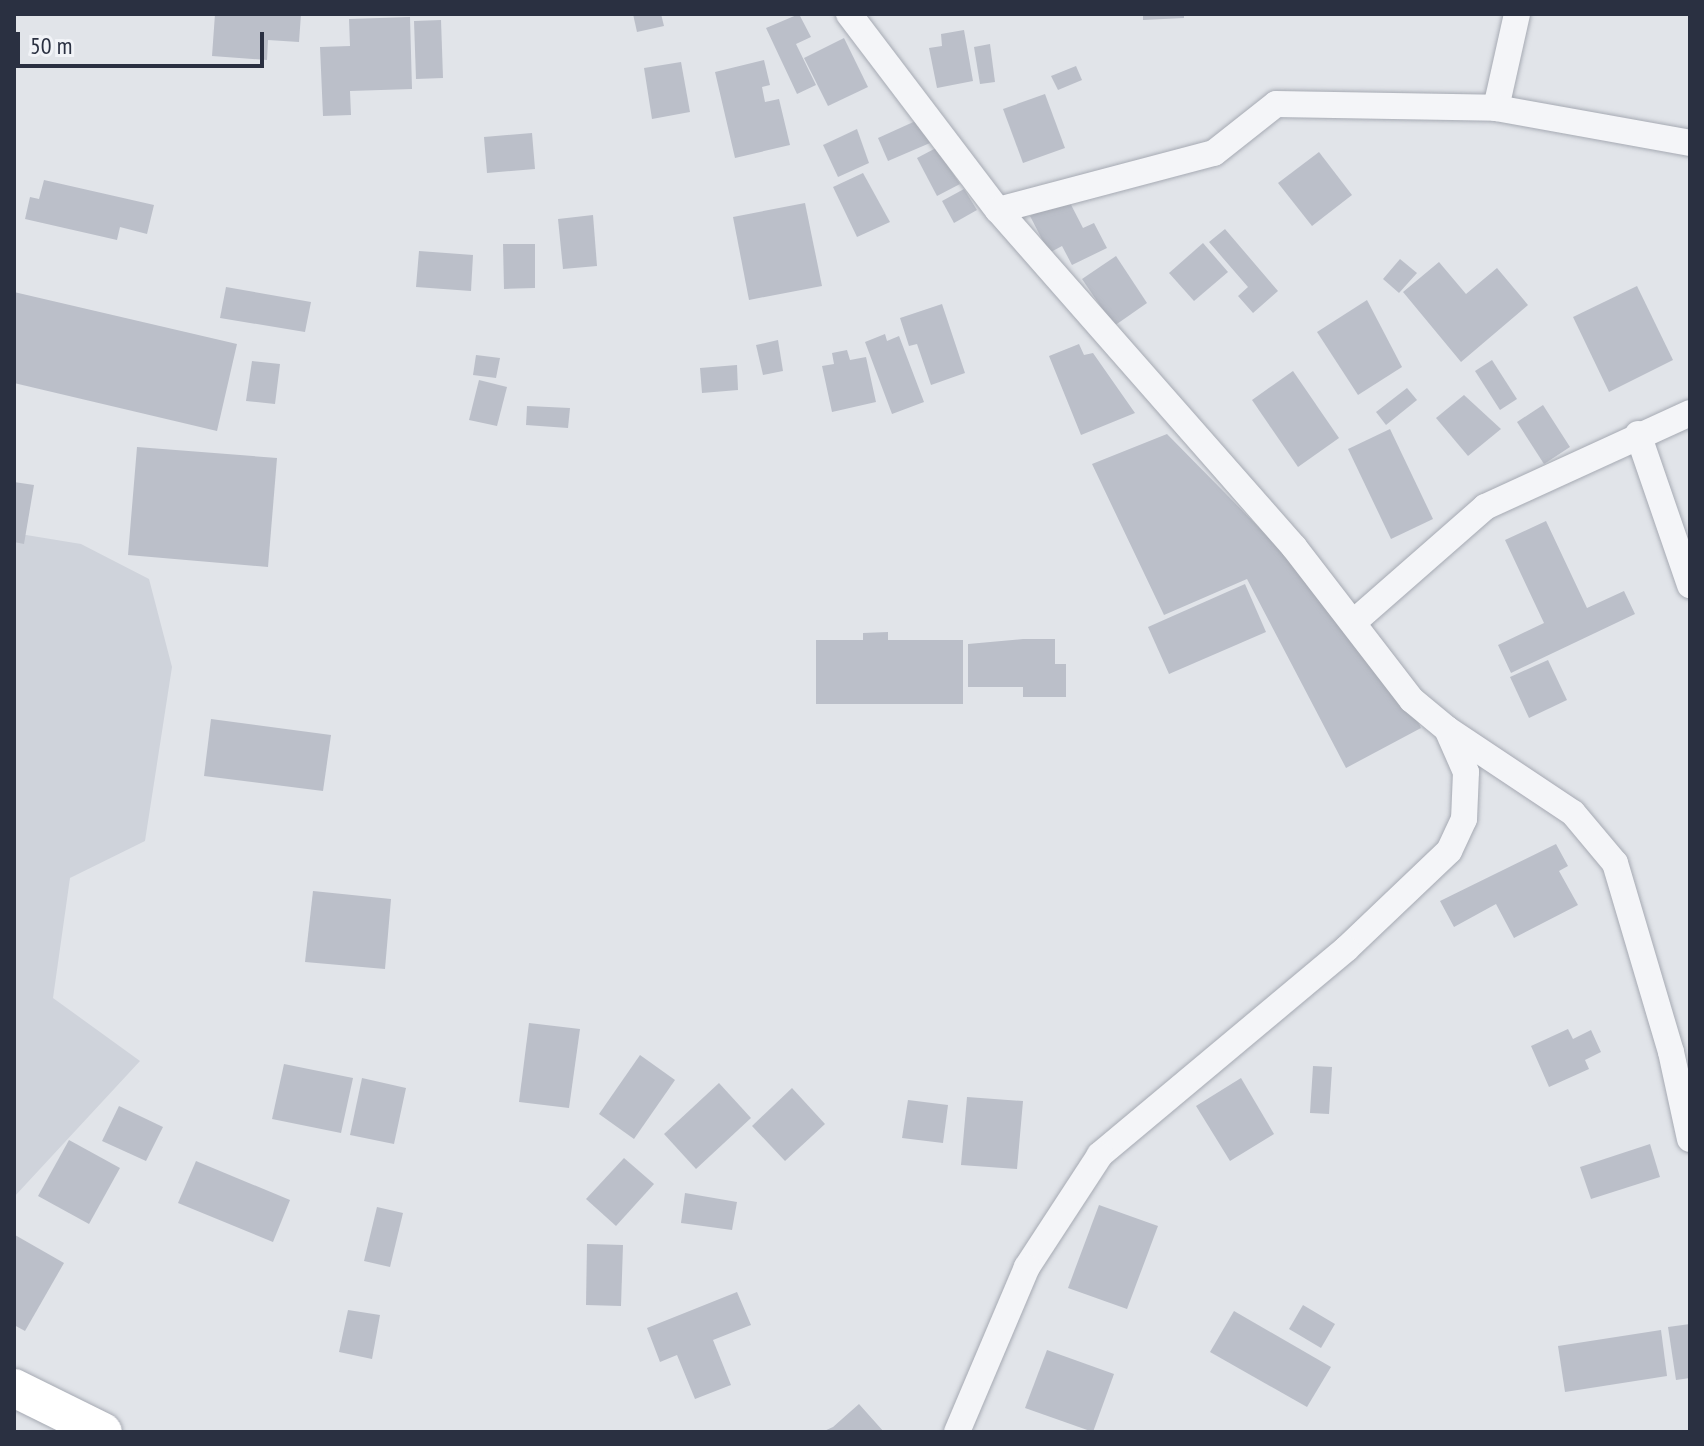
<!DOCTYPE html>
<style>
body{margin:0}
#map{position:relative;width:1704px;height:1446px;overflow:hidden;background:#e1e4e9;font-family:"PT Sans Narrow",sans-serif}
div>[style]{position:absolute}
.built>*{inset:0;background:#cfd3db}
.building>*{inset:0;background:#bbbfc9}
.roads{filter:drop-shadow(0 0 2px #a6aab3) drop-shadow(0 0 2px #a6aab3)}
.street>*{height:26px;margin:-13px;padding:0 13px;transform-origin:13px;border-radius:13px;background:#f4f5f8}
.secondary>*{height:38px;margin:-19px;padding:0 19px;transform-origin:19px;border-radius:19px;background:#fff}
span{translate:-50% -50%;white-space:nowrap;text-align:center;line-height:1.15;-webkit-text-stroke:7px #f1f3f7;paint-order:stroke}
.frame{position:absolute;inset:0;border:16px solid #2a3041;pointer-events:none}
.scale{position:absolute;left:16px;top:32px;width:248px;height:36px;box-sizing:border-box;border:4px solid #2a3041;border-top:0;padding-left:10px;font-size:24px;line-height:28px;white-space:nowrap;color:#2a3041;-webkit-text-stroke:6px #f1f3f7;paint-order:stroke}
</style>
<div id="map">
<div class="built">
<div style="clip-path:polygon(14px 533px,81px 544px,149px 579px,172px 667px,145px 841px,70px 878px,53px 998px,140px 1061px,14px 1197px)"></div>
</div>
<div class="building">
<div style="clip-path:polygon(215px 14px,301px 14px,299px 42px,268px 40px,267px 60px,212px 56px)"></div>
<div style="clip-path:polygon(633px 14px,661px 14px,664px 26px,637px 32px)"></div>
<div style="clip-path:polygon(799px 14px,811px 37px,796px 44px,816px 85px,797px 94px,766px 28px)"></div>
<div style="clip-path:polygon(1143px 14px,1184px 14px,1184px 18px,1143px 20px)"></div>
<div style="clip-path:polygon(410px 17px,412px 89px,350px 91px,351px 115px,323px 116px,320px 47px,350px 46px,349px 19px)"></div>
<div style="clip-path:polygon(441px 20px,443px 78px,416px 79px,414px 21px)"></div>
<div style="clip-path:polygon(964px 30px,973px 81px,937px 88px,929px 48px,942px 46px,941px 34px)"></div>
<div style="clip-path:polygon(844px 38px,868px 87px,828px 106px,804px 58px)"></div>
<div style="clip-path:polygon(990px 44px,995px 82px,980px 84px,974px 47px)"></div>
<div style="clip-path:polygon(764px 60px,770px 85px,762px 87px,765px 102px,779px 99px,790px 145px,735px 158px,715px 72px)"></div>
<div style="clip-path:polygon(681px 62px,690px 112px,652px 119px,644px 68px)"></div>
<div style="clip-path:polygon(1076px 66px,1082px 80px,1058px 90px,1051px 76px)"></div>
<div style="clip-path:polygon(1045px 94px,1065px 148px,1023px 163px,1003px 109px)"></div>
<div style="clip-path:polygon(920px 119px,930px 143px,888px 161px,878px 138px)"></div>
<div style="clip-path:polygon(857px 129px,869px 163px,838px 177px,823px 145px)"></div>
<div style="clip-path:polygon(532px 133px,535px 169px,487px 173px,484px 137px)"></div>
<div style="clip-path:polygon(936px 148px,960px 184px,937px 196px,917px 158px)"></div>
<div style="clip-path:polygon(1319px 152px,1352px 195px,1312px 226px,1278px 183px)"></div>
<div style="clip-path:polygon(863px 173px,890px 222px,857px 237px,833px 187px)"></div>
<div style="clip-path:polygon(44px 180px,154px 205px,147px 234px,120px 227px,117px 240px,25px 219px,30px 197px,39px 199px)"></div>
<div style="clip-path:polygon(964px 189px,977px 210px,954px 223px,942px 201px)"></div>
<div style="clip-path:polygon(1067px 197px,1083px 228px,1094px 223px,1107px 248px,1072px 265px,1062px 246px,1049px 253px,1030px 216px)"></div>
<div style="clip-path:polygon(805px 203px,822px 286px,749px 300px,733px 217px)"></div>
<div style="clip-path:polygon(593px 215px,597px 266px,563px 269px,558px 219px)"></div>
<div style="clip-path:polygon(1225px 229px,1278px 291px,1253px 313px,1238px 296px,1248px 287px,1209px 242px)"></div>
<div style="clip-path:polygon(1203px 243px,1228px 272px,1194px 301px,1169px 273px)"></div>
<div style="clip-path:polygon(503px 244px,535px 244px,535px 288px,504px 289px)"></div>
<div style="clip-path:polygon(419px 251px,473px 255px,471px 291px,416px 287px)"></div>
<div style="clip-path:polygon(1116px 256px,1147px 303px,1114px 326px,1082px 279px)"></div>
<div style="clip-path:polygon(1400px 259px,1417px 273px,1399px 293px,1383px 279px)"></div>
<div style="clip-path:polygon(1439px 262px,1466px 294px,1497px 268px,1528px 305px,1461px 362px,1403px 292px)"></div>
<div style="clip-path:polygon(1637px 286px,1673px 360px,1609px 392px,1573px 317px)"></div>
<div style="clip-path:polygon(226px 287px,311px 302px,305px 332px,220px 318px)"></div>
<div style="clip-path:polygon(14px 292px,237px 344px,217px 431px,14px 383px)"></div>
<div style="clip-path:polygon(1367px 300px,1402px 367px,1358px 395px,1317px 332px)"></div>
<div style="clip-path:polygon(942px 304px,965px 373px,931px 385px,917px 344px,909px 346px,900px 318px)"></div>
<div style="clip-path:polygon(885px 334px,887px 341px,899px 336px,924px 402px,892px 414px,865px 342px)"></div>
<div style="clip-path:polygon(778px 340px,783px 371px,763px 375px,756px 345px)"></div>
<div style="clip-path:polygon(1079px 344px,1084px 355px,1093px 353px,1135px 413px,1081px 435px,1049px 356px)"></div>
<div style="clip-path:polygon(847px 350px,850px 360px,866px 357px,876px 402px,832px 412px,822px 366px,834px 364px,832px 353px)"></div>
<div style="clip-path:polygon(476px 355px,500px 358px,496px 378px,473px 375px)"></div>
<div style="clip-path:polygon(1492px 360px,1517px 399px,1500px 410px,1475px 371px)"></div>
<div style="clip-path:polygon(252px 361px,280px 364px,275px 404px,246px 401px)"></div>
<div style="clip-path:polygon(737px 365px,738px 390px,702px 393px,700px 368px)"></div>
<div style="clip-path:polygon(1293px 371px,1339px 438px,1298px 467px,1252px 400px)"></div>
<div style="clip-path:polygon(479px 380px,507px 387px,497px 426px,469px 420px)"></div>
<div style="clip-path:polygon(1407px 388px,1417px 400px,1386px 425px,1376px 412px)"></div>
<div style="clip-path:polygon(1464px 395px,1501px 429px,1468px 456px,1436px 418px)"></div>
<div style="clip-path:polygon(1543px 405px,1570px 447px,1544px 464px,1517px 422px)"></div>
<div style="clip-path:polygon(527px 406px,570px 408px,568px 428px,526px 425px)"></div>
<div style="clip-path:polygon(1390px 429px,1433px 519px,1391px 539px,1348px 449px)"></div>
<div style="clip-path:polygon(1167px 434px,1287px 556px,1409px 703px,1421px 728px,1346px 768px,1247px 579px,1164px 615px,1092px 464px)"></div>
<div style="clip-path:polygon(137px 447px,277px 458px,268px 567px,128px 555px)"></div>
<div style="clip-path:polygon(14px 482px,34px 485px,24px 544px,14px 542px)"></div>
<div style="clip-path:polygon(1546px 521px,1587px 608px,1624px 591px,1635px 614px,1511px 673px,1498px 645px,1544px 623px,1505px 540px)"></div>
<div style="clip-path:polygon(1245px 584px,1266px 632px,1169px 674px,1148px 627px)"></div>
<div style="clip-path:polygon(888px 632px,888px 640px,963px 640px,963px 704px,816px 704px,816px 640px,863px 640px,863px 633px)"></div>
<div style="clip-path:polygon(1023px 639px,1055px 639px,1055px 664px,1066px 664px,1066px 697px,1023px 697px,1023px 687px,968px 687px,968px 644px)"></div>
<div style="clip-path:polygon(1548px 660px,1567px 700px,1529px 718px,1510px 677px)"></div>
<div style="clip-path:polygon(211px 719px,331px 735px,323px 791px,204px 776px)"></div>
<div style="clip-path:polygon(1556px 844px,1568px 866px,1559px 871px,1578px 905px,1514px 938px,1496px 904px,1454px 927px,1440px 901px)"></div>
<div style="clip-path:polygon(313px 891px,391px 899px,385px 969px,305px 962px)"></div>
<div style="clip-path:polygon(529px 1023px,580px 1029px,569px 1108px,519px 1102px)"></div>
<div style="clip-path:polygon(1568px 1029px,1573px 1039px,1591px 1030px,1601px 1052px,1585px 1060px,1589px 1069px,1549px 1087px,1531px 1046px)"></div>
<div style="clip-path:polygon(640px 1055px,675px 1080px,634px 1139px,599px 1114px)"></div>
<div style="clip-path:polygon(284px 1064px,353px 1078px,341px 1133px,272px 1119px)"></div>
<div style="clip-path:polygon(1313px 1066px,1332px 1067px,1329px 1114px,1310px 1113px)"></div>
<div style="clip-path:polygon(362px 1078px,406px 1088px,394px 1144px,350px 1135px)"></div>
<div style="clip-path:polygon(1241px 1078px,1274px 1134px,1230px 1161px,1196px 1106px)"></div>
<div style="clip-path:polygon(719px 1083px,751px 1118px,696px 1169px,664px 1134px)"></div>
<div style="clip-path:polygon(792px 1088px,825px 1124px,785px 1161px,752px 1126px)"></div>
<div style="clip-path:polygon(967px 1097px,1023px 1101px,1017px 1169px,961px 1165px)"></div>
<div style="clip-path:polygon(908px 1100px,948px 1105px,943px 1143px,902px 1138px)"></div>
<div style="clip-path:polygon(119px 1106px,163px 1127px,146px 1161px,102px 1141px)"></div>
<div style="clip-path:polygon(69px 1140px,120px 1168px,89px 1224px,38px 1196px)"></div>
<div style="clip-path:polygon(1650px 1144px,1660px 1177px,1591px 1199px,1580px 1167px)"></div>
<div style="clip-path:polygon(624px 1158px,654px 1184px,616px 1226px,586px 1199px)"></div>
<div style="clip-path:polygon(196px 1161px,290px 1200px,273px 1242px,178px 1203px)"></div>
<div style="clip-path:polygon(685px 1193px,737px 1202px,732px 1230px,681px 1223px)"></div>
<div style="clip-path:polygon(1099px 1205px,1158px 1226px,1127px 1309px,1068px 1288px)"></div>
<div style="clip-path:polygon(377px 1207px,403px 1213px,390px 1267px,364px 1261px)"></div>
<div style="clip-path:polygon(15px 1235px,64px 1263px,25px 1331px,14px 1325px)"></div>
<div style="clip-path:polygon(587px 1244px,623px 1245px,621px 1306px,586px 1305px)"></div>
<div style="clip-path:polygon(737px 1292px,751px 1325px,713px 1340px,731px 1385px,695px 1399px,677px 1355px,660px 1362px,647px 1328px)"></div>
<div style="clip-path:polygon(1303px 1305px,1335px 1324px,1321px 1348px,1289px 1329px)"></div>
<div style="clip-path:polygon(348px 1310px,380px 1315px,372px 1359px,339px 1352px)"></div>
<div style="clip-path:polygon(1234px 1311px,1331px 1367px,1307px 1407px,1210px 1352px)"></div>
<div style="clip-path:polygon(1690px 1324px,1690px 1378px,1676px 1380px,1668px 1327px)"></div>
<div style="clip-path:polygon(1661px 1330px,1667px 1376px,1565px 1392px,1558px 1346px)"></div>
<div style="clip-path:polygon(1047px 1350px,1114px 1374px,1093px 1432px,1025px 1408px)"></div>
<div style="clip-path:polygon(859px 1404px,884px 1432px,822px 1432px,833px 1427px)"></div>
</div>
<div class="roads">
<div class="street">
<div style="left:849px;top:14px;width:246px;rotate:52.8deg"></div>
<div style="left:998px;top:210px;width:449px;rotate:48.7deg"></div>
<div style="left:1294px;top:547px;width:193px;rotate:52.4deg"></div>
<div style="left:1412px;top:700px;width:45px;rotate:39.6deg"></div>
<div style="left:1447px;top:729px;width:47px;rotate:66.2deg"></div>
<div style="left:1466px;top:772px;width:47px;rotate:92.4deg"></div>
<div style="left:1464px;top:819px;width:35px;rotate:115deg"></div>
<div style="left:1449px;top:851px;width:142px;rotate:136.4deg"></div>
<div style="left:1346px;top:949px;width:321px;rotate:140.1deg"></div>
<div style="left:1100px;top:1155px;width:134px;rotate:123.1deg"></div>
<div style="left:1027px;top:1267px;width:179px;rotate:113deg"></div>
<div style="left:1496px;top:108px;width:96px;rotate:-77.4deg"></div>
<div style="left:998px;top:210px;width:223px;rotate:-14.8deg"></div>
<div style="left:1214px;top:153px;width:79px;rotate:-38.3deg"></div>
<div style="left:1276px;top:104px;width:220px;rotate:1deg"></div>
<div style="left:1496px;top:108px;width:197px;rotate:10.2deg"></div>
<div style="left:1638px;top:434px;width:160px;rotate:71deg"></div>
<div style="left:1355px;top:621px;width:173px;rotate:-41.2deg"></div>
<div style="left:1485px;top:507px;width:226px;rotate:-24.6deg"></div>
<div style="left:1447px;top:729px;width:151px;rotate:33.7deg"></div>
<div style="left:1573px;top:813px;width:65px;rotate:50deg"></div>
<div style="left:1615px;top:863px;width:197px;rotate:73.5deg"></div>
<div style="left:1671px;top:1052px;width:89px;rotate:77.7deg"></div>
</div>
<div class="secondary">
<div style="left:14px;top:1388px;width:99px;rotate:26.3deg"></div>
</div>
</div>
<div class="frame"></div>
<div class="scale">50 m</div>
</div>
